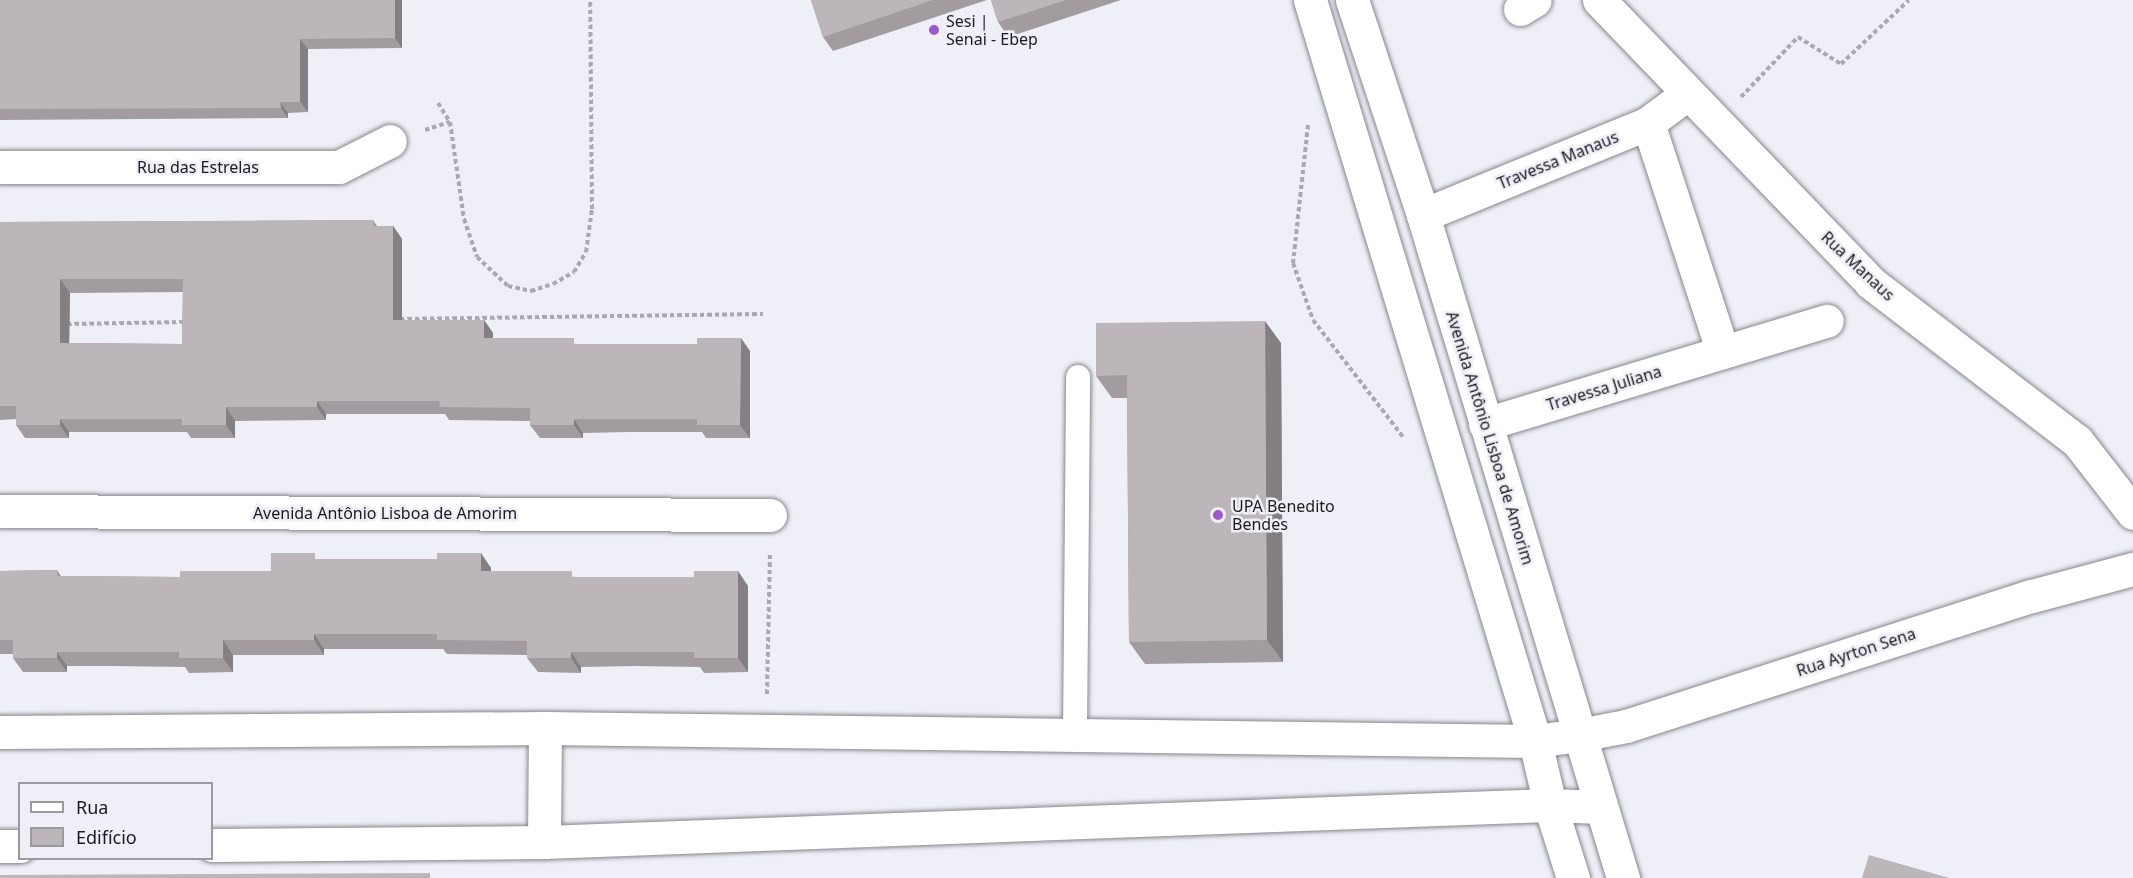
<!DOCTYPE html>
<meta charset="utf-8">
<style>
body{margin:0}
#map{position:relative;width:2133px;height:878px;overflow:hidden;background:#eeeff7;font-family:"Noto Sans",sans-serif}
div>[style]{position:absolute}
.path>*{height:4px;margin-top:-2px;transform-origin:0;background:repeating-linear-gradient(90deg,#a9a9b0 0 4.5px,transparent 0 7.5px)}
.roads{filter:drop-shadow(0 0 2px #86878e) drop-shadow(0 0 2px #86878e)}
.service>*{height:24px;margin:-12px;padding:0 12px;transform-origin:12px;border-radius:12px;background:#fff}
.minor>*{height:33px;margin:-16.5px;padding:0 16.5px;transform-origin:16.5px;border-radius:16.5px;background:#fff}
.tertiary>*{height:33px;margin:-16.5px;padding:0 16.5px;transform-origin:16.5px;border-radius:16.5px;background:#fff}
.primary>*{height:33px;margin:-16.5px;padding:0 16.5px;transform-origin:16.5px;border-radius:16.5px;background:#fff}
.wall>*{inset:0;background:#a29ca0}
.shaded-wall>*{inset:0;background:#847f82}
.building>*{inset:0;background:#bcb5ba}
.dots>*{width:16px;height:16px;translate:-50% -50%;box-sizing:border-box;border:3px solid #eeeff7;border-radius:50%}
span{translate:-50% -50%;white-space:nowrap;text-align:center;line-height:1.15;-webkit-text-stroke:5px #eeeff7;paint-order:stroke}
.poi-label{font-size:16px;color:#1b1b1e}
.left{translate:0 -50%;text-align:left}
.street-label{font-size:16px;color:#1b1b1e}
.legend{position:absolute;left:18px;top:782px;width:195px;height:78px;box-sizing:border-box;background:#eeeff7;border:2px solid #9a9aa0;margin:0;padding:8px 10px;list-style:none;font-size:18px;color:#1b1b1e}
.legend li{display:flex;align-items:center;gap:12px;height:30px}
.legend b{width:30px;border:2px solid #9a9aa0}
</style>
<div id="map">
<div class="path">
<div style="left:1741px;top:97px;width:83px;rotate:-46.5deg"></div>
<div style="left:1798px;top:37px;width:51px;rotate:32.1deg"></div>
<div style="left:1841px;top:64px;width:93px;rotate:-43.3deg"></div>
<div style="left:438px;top:103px;width:22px;rotate:58deg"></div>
<div style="left:450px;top:122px;width:98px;rotate:81.8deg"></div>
<div style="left:464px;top:219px;width:40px;rotate:71.1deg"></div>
<div style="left:477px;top:257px;width:42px;rotate:43.1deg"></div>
<div style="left:508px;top:286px;width:24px;rotate:12deg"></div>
<div style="left:531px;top:291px;width:23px;rotate:-18deg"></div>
<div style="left:553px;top:284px;width:24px;rotate:-30deg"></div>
<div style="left:574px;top:272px;width:23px;rotate:-59deg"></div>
<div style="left:586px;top:252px;width:43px;rotate:-82.1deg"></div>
<div style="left:592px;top:209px;width:209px;rotate:-90.5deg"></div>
<div style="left:1308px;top:125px;width:139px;rotate:96.2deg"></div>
<div style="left:1293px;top:263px;width:60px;rotate:70.7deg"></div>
<div style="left:1313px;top:320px;width:148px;rotate:52.4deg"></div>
<div style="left:425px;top:130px;width:26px;rotate:-18deg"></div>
<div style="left:400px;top:319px;width:363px;rotate:-0.8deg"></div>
<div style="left:67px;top:324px;width:118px;rotate:-1deg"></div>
<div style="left:767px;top:694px;width:142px;rotate:-88.8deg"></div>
</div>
<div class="roads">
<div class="service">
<div style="left:1075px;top:735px;width:358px;rotate:-89.5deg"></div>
</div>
<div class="minor">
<div style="left:1599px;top:0;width:393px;rotate:46.1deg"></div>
<div style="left:1871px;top:283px;width:260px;rotate:37.5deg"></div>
<div style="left:2077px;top:441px;width:91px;rotate:52.1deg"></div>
<div style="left:1520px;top:9px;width:17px;rotate:-31deg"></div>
<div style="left:1648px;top:123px;width:241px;rotate:71.9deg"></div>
<div style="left:0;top:167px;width:339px"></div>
<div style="left:339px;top:167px;width:57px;rotate:-27deg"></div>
<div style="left:1423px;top:215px;width:243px;rotate:-22.2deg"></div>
<div style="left:1648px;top:123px;width:49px;rotate:-36.6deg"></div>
<div style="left:1485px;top:424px;width:357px;rotate:-16.8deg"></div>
<div style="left:0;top:511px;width:770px;rotate:0.3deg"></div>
<div style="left:1579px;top:735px;width:48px;rotate:-10.8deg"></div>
<div style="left:1626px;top:726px;width:426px;rotate:-17.8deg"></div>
<div style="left:2032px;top:596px;width:105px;rotate:-15deg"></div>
<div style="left:544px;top:842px;width:114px;rotate:-89.5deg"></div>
</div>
<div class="tertiary">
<div style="left:0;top:732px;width:545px;rotate:-0.42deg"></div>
<div style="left:545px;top:728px;width:990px;rotate:0.75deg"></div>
<div style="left:1535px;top:741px;width:44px;rotate:-7.8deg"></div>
<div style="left:212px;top:845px;width:332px;rotate:-0.5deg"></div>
<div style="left:544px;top:842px;width:1007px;rotate:-2.11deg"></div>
<div style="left:1550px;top:805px;width:50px;rotate:2.3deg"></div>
<div style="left:0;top:846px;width:20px"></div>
</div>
<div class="primary">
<div style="left:1310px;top:0;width:774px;rotate:73.11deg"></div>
<div style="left:1535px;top:741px;width:66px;rotate:76.8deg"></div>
<div style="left:1550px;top:805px;width:77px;rotate:72.5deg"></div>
<div style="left:1352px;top:0;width:226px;rotate:71.7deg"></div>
<div style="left:1423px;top:215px;width:693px;rotate:73.21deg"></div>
</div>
</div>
<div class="wall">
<div style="clip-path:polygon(0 0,402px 0,402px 48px,308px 49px,308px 112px,288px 113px,288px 118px,0 120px)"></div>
<div style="clip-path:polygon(811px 0,987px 0,833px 51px,823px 37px)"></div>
<div style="clip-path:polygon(991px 0,1121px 0,1008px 37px,998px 22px)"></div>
<div style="clip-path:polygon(evenodd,373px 220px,377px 226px,393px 226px,402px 239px,402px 320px,484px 320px,493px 333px,493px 338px,578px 344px,750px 351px,750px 438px,706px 438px,702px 432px,629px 432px,583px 433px,583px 438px,540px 438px,530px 425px,530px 421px,449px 420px,445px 414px,326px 414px,326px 420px,235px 421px,235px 438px,191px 438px,187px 432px,69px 432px,69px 438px,25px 438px,16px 425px,16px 419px,0 420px,0 222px,373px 220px,183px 292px,182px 344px,69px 343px,70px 293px,183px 292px)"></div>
<div style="clip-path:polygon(1281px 343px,1283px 662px,1145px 664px,1129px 642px,1127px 398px,1112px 398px,1096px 376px)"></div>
<div style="clip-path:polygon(319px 559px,491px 568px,491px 571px,576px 577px,748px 586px,748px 672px,704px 673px,700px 667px,636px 666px,581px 667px,581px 673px,538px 672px,527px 658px,527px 655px,447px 654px,443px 649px,324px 649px,324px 655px,233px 655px,233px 672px,189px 673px,185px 667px,113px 666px,67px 666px,67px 672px,23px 672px,13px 658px,13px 654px,0 654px,0 571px,57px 570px,61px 576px,180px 577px,271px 571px)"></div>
</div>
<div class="shaded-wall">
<div style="clip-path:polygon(395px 0,402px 0,402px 48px,395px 38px)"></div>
<div style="clip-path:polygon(300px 39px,308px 49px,308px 112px,300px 102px)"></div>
<div style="clip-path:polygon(280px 102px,288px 113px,288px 118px,281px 108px)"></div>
<div style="clip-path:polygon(393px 226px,402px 239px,402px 334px,393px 320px)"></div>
<div style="clip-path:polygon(60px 279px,70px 293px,69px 356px,60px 343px)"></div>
<div style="clip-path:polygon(484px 320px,493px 333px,493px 351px,484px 338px)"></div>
<div style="clip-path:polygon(1265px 321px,1281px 343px,1283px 662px,1267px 640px)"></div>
<div style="clip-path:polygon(741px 338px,750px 351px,750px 438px,740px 425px)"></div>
<div style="clip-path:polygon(317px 401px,326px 414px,326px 420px,317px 407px)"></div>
<div style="clip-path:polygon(226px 407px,235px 421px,235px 438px,226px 425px)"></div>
<div style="clip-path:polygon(60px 419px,69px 432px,69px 438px,60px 425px)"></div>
<div style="clip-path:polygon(574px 419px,583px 433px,583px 438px,574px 425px)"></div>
<div style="clip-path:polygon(481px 553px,491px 568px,491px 585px,481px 571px)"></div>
<div style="clip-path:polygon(738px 571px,748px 586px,748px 672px,738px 658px)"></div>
<div style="clip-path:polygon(314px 634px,324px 649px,324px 655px,314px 640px)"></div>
<div style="clip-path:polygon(223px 640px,233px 655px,233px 672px,223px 658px)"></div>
<div style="clip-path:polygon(57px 652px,67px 666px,67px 672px,57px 658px)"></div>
<div style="clip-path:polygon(571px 652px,581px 667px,581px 673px,571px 658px)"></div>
</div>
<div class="building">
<div style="clip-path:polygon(0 0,395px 0,395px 38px,300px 39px,300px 102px,280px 102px,281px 108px,0 109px)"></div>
<div style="clip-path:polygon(811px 0,933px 0,823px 37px)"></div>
<div style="clip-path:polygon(991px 0,1066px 0,998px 22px)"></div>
<div style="clip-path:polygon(evenodd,373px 220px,373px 226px,393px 226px,393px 320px,484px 320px,484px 338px,574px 338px,574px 344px,697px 344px,697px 338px,741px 338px,740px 425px,697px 425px,697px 419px,574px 419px,574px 425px,530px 425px,530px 408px,439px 407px,440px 401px,317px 401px,317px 407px,226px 407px,226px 425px,182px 425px,182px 419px,60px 419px,60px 425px,16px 425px,16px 406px,0 406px,0 222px,373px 220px,60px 279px,183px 279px,182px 344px,60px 343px,60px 279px)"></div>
<div style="clip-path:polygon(1265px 321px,1267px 640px,1129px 642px,1127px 375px,1096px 376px,1096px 323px)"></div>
<div style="clip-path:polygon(271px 553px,315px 553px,315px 559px,437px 559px,437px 553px,481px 553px,481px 571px,572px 571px,572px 577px,694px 577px,694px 571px,738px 571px,738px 658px,694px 658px,694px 652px,571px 652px,571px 658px,527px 658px,527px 641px,437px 640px,437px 634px,314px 634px,314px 640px,223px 640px,223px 658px,179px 658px,179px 652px,57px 652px,57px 658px,13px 658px,13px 640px,0 640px,0 571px,57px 570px,57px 576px,180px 577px,180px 571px,271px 571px)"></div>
<div style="clip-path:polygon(1869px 855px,1949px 878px,1862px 878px)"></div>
<div style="clip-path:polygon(430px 873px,430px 878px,0 878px,0 875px)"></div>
</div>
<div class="dots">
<div style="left:934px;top:30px;background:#9e58cc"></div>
<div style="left:1218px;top:515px;background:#9e58cc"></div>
</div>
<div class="poi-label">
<span class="left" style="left:946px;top:30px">Sesi |<br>Senai - Ebep</span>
<span class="left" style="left:1232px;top:515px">UPA Benedito<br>Bendes</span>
</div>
<div class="street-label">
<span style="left:1558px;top:160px;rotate:-22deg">Travessa Manaus</span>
<span style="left:198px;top:167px">Rua das Estrelas</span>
<span style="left:1858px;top:266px;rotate:43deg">Rua Manaus</span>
<span style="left:1604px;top:388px;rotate:-17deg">Travessa Juliana</span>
<span style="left:1490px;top:438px;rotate:73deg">Avenida Antônio Lisboa de Amorim</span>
<span style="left:385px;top:513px">Avenida Antônio Lisboa de Amorim</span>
<span style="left:1856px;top:652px;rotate:-18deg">Rua Ayrton Sena</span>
</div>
<ul class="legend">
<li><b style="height:8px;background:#fff"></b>Rua</li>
<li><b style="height:16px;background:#bcb5ba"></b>Edifício</li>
</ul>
</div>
